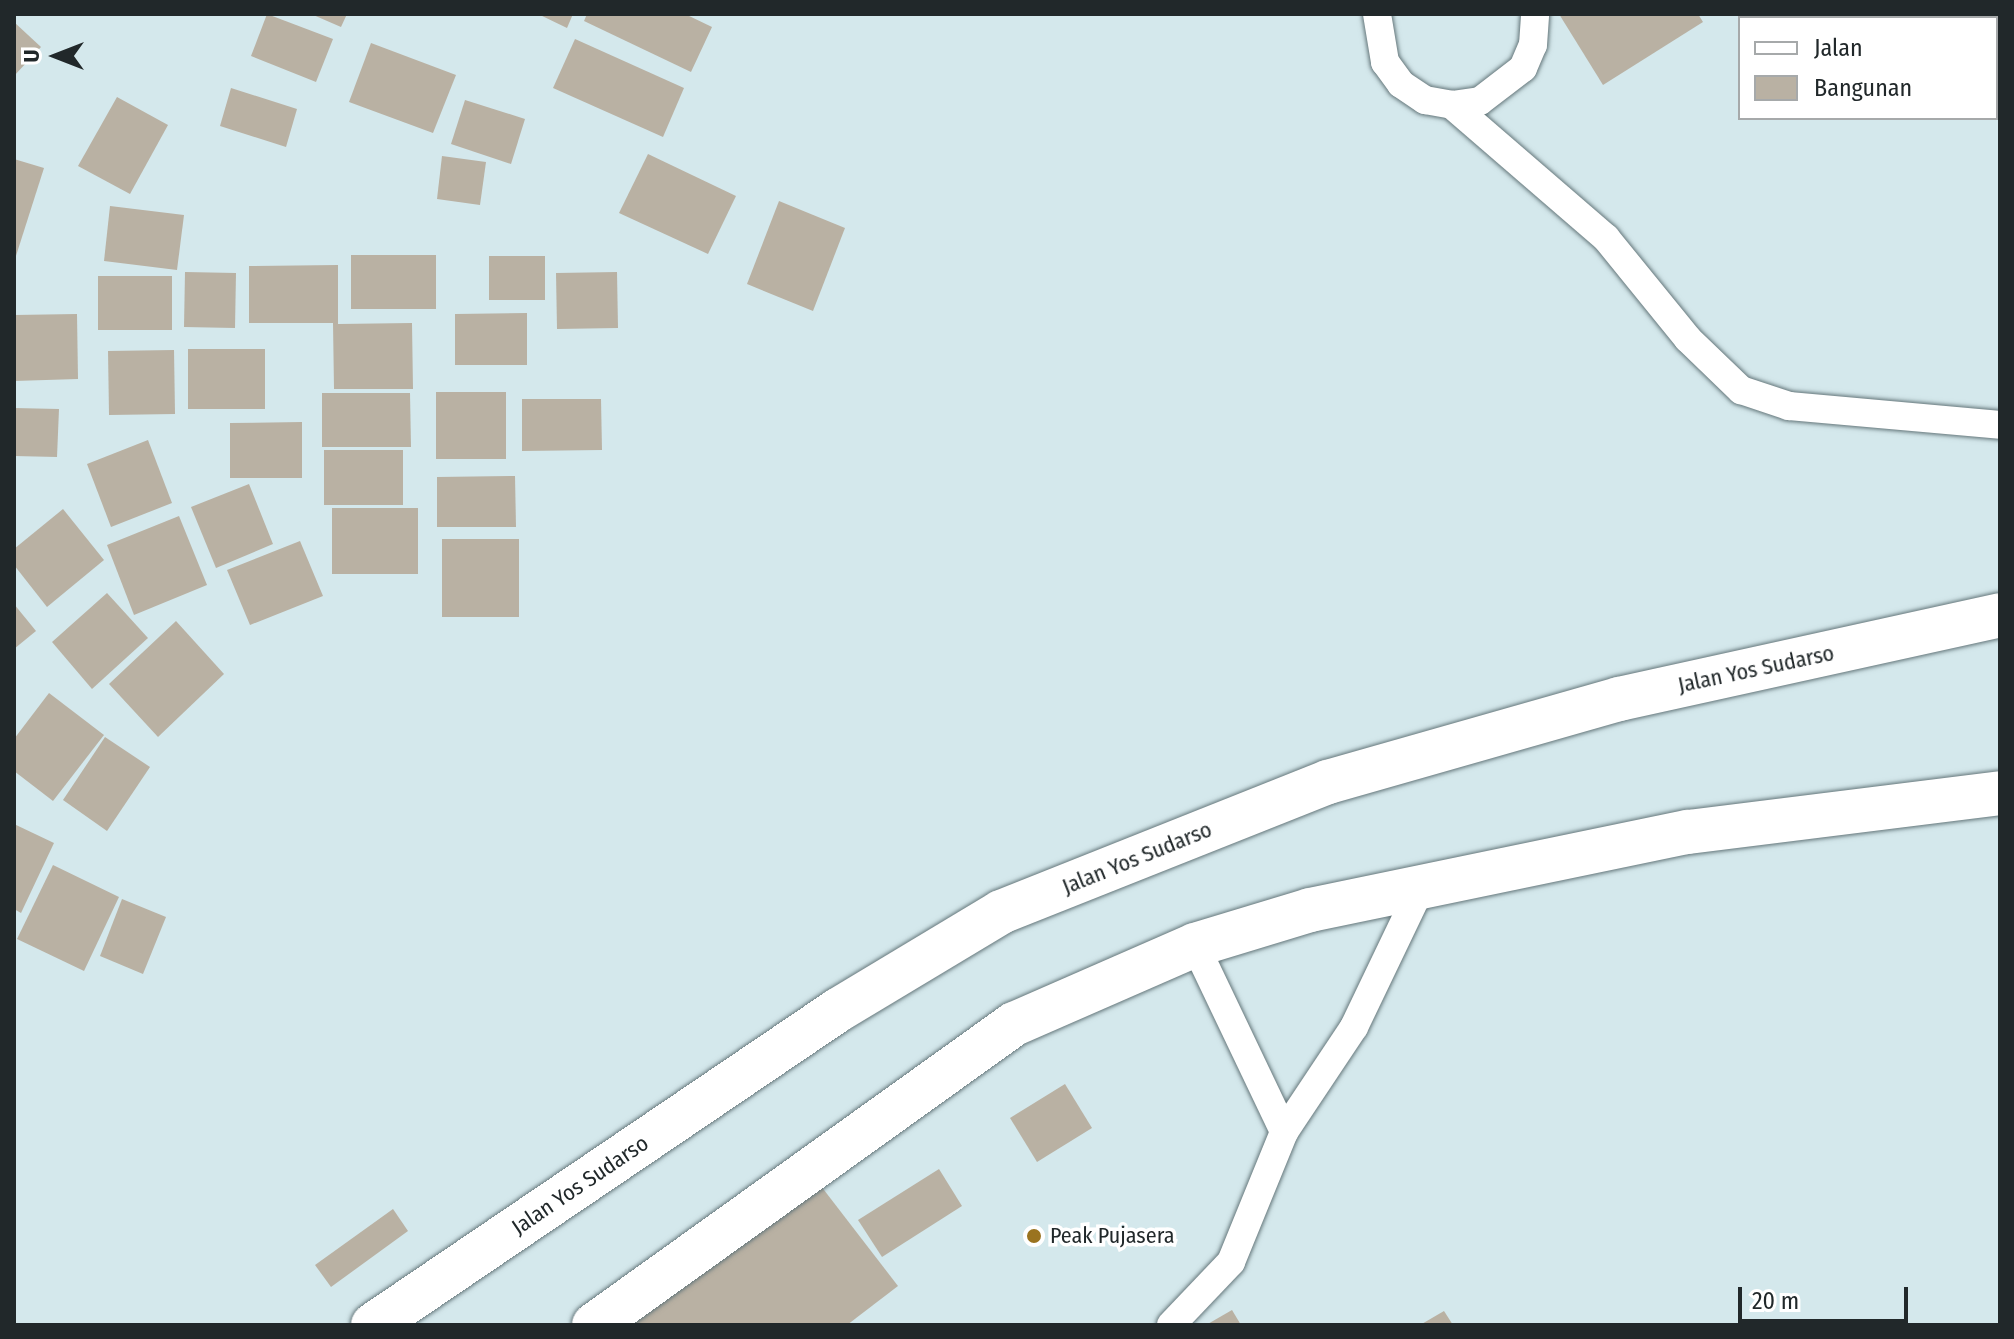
<!DOCTYPE html>
<style>
body{margin:0}
#map{position:relative;width:2014px;height:1339px;overflow:hidden;background:#d4e8ec;font-family:"Fira Sans Condensed",sans-serif}
div>[style]{position:absolute}
.building>*{inset:0;background:#b9b1a3}
.roads{filter:drop-shadow(0 0 2px #65777b) drop-shadow(0 0 2px #65777b)}
.service>*{height:28px;margin:-14px;padding:0 14px;transform-origin:14px;border-radius:14px;background:#fff}
.primary>*{height:44px;margin:-22px;padding:0 22px;transform-origin:22px;border-radius:22px;background:#fff}
.dots>*{width:22px;height:22px;translate:-50% -50%;box-sizing:border-box;border:4px solid #fff;border-radius:50%}
span{translate:-50% -50%;white-space:nowrap;text-align:center;line-height:1.15;-webkit-text-stroke:7px #fff;paint-order:stroke}
.street-label{font-size:22px;color:#21282a}
.poi-label{font-size:22px;color:#21282a}
.left{translate:0 -50%;text-align:left}
.frame{position:absolute;inset:0;border:16px solid #21282a;pointer-events:none}
.legend{position:absolute;left:1738px;top:16px;width:260px;height:104px;box-sizing:border-box;background:#fff;border:2px solid #a6a9aa;margin:0;padding:10px 14px;list-style:none;font-size:24px;color:#21282a}
.legend li{display:flex;align-items:center;gap:16px;height:40px}
.legend b{width:40px;border:2px solid #a6a9aa}
.north{position:absolute;left:16px;top:16px;width:80px;height:80px;-webkit-text-stroke:6px #fff;paint-order:stroke;rotate:270deg;font-size:22px;font-weight:700;line-height:32px;text-align:center;color:#21282a}
.north::after{content:'';display:block;margin:auto;width:28px;height:36px;background:#21282a;clip-path:polygon(50% 0,100% 100%,50% 72%,0 100%)}
.scale{position:absolute;left:1738px;top:1287px;width:170px;height:36px;box-sizing:border-box;border:4px solid #21282a;border-top:0;padding-left:10px;font-size:24px;line-height:28px;white-space:nowrap;color:#21282a;-webkit-text-stroke:6px #fff;paint-order:stroke}
</style>
<div id="map">
<div class="building">
<div style="clip-path:polygon(267px 14px,333px 39px,316px 82px,251px 56px)"></div>
<div style="clip-path:polygon(311px 14px,347px 14px,341px 27px)"></div>
<div style="clip-path:polygon(538px 14px,573px 14px,567px 28px)"></div>
<div style="clip-path:polygon(587px 14px,685px 14px,712px 27px,691px 72px,584px 21px)"></div>
<div style="clip-path:polygon(1559px 14px,1698px 14px,1703px 22px,1603px 85px)"></div>
<div style="clip-path:polygon(14px 22px,41px 47px,14px 76px)"></div>
<div style="clip-path:polygon(575px 39px,684px 88px,663px 137px,553px 88px)"></div>
<div style="clip-path:polygon(371px 43px,456px 75px,433px 133px,349px 102px)"></div>
<div style="clip-path:polygon(231px 88px,297px 109px,286px 147px,220px 126px)"></div>
<div style="clip-path:polygon(117px 97px,168px 125px,130px 194px,78px 166px)"></div>
<div style="clip-path:polygon(465px 100px,525px 119px,511px 164px,451px 144px)"></div>
<div style="clip-path:polygon(648px 154px,736px 196px,708px 254px,619px 213px)"></div>
<div style="clip-path:polygon(442px 156px,486px 162px,480px 205px,437px 199px)"></div>
<div style="clip-path:polygon(14px 159px,44px 168px,15px 259px,14px 259px)"></div>
<div style="clip-path:polygon(779px 201px,845px 228px,813px 311px,747px 284px)"></div>
<div style="clip-path:polygon(110px 206px,184px 215px,177px 270px,104px 261px)"></div>
<div style="clip-path:polygon(351px 255px,436px 255px,436px 309px,351px 309px)"></div>
<div style="clip-path:polygon(489px 256px,545px 256px,545px 300px,489px 300px)"></div>
<div style="clip-path:polygon(338px 265px,338px 324px,412px 323px,413px 389px,334px 389px,333px 323px,249px 323px,249px 266px)"></div>
<div style="clip-path:polygon(185px 272px,236px 273px,235px 328px,184px 327px)"></div>
<div style="clip-path:polygon(617px 272px,618px 328px,557px 329px,556px 273px)"></div>
<div style="clip-path:polygon(98px 276px,172px 276px,172px 330px,98px 330px)"></div>
<div style="clip-path:polygon(527px 313px,527px 365px,455px 365px,455px 314px)"></div>
<div style="clip-path:polygon(77px 314px,78px 379px,14px 381px,14px 315px)"></div>
<div style="clip-path:polygon(188px 349px,265px 349px,265px 409px,188px 409px)"></div>
<div style="clip-path:polygon(174px 350px,175px 414px,109px 415px,108px 351px)"></div>
<div style="clip-path:polygon(436px 392px,506px 392px,506px 459px,436px 459px)"></div>
<div style="clip-path:polygon(322px 393px,410px 393px,411px 447px,322px 447px)"></div>
<div style="clip-path:polygon(522px 399px,601px 399px,602px 450px,522px 451px)"></div>
<div style="clip-path:polygon(14px 408px,59px 409px,57px 457px,14px 456px)"></div>
<div style="clip-path:polygon(302px 422px,302px 478px,230px 478px,230px 423px)"></div>
<div style="clip-path:polygon(148px 440px,172px 503px,111px 527px,87px 464px)"></div>
<div style="clip-path:polygon(324px 450px,403px 450px,403px 505px,324px 505px)"></div>
<div style="clip-path:polygon(515px 476px,516px 527px,437px 527px,437px 477px)"></div>
<div style="clip-path:polygon(249px 484px,273px 544px,216px 568px,191px 507px)"></div>
<div style="clip-path:polygon(332px 508px,418px 508px,418px 574px,332px 574px)"></div>
<div style="clip-path:polygon(63px 509px,104px 560px,47px 607px,14px 565px,14px 549px)"></div>
<div style="clip-path:polygon(179px 516px,207px 585px,134px 615px,107px 545px)"></div>
<div style="clip-path:polygon(442px 539px,519px 539px,519px 617px,442px 617px)"></div>
<div style="clip-path:polygon(300px 541px,323px 596px,250px 625px,227px 570px)"></div>
<div style="clip-path:polygon(107px 593px,148px 638px,92px 689px,52px 642px)"></div>
<div style="clip-path:polygon(14px 604px,36px 631px,14px 649px)"></div>
<div style="clip-path:polygon(176px 621px,224px 674px,158px 737px,109px 684px)"></div>
<div style="clip-path:polygon(49px 693px,104px 735px,53px 801px,14px 771px,14px 739px)"></div>
<div style="clip-path:polygon(105px 737px,150px 767px,107px 831px,63px 800px)"></div>
<div style="clip-path:polygon(14px 824px,54px 843px,21px 913px,14px 909px)"></div>
<div style="clip-path:polygon(53px 865px,119px 897px,84px 971px,17px 939px)"></div>
<div style="clip-path:polygon(122px 899px,166px 917px,143px 974px,100px 956px)"></div>
<div style="clip-path:polygon(1065px 1084px,1092px 1128px,1037px 1162px,1010px 1118px)"></div>
<div style="clip-path:polygon(939px 1169px,962px 1206px,882px 1257px,858px 1220px)"></div>
<div style="clip-path:polygon(814px 1177px,898px 1286px,847px 1325px,623px 1325px)"></div>
<div style="clip-path:polygon(393px 1209px,408px 1231px,331px 1287px,315px 1265px)"></div>
<div style="clip-path:polygon(1232px 1310px,1241px 1325px,1206px 1325px)"></div>
<div style="clip-path:polygon(1444px 1311px,1453px 1325px,1420px 1325px)"></div>
</div>
<div class="roads">
<div class="service">
<div style="left:1377px;top:14px;width:49px;rotate:80.5deg"></div>
<div style="left:1385px;top:62px;width:27px;rotate:54deg"></div>
<div style="left:1401px;top:84px;width:29px;rotate:34deg"></div>
<div style="left:1425px;top:100px;width:27px;rotate:10deg"></div>
<div style="left:1452px;top:105px;width:28px;rotate:-8deg"></div>
<div style="left:1480px;top:101px;width:54px;rotate:-37.5deg"></div>
<div style="left:1523px;top:68px;width:25px;rotate:-67deg"></div>
<div style="left:1533px;top:45px;width:31px;rotate:-86deg"></div>
<div style="left:1452px;top:105px;width:203px;rotate:40.8deg"></div>
<div style="left:1606px;top:238px;width:130px;rotate:50.9deg"></div>
<div style="left:1688px;top:339px;width:74px;rotate:43.9deg"></div>
<div style="left:1741px;top:390px;width:51px;rotate:18.4deg"></div>
<div style="left:1789px;top:406px;width:212px;rotate:5.1deg"></div>
<div style="left:1195px;top:945px;width:207px;rotate:64.5deg"></div>
<div style="left:1171px;top:1325px;width:87px;rotate:-46.4deg"></div>
<div style="left:1231px;top:1262px;width:140px;rotate:-67.8deg"></div>
<div style="left:1284px;top:1132px;width:126px;rotate:-56.3deg"></div>
<div style="left:1354px;top:1027px;width:155px;rotate:-64.4deg"></div>
</div>
<div class="primary">
<div style="left:373px;top:1325px;width:562px;rotate:-34.11deg"></div>
<div style="left:838px;top:1010px;width:190px;rotate:-31deg"></div>
<div style="left:1001px;top:912px;width:352px;rotate:-21.7deg"></div>
<div style="left:1328px;top:782px;width:303px;rotate:-15.9deg"></div>
<div style="left:1619px;top:699px;width:390px;rotate:-12.4deg"></div>
<div style="left:594px;top:1325px;width:517px;rotate:-35.63deg"></div>
<div style="left:1014px;top:1024px;width:197px;rotate:-23.6deg"></div>
<div style="left:1195px;top:945px;width:120px;rotate:-16.9deg"></div>
<div style="left:1310px;top:910px;width:386px;rotate:-11.7deg"></div>
<div style="left:1688px;top:832px;width:314px;rotate:-7.1deg"></div>
</div>
</div>
<div class="dots">
<div style="left:1034px;top:1236px;background:#9a731f"></div>
</div>
<div class="street-label">
<span style="left:1756px;top:669px;rotate:-12deg">Jalan Yos Sudarso</span>
<span style="left:1137px;top:858px;rotate:-22deg">Jalan Yos Sudarso</span>
<span style="left:580px;top:1185px;rotate:-34deg">Jalan Yos Sudarso</span>
</div>
<div class="poi-label">
<span class="left" style="left:1050px;top:1236px">Peak Pujasera</span>
</div>
<div class="frame"></div>
<ul class="legend">
<li><b style="height:10px;background:#fff"></b>Jalan</li>
<li><b style="height:22px;background:#b9b1a3"></b>Bangunan</li>
</ul>
<div class="north">U</div>
<div class="scale">20 m</div>
</div>
